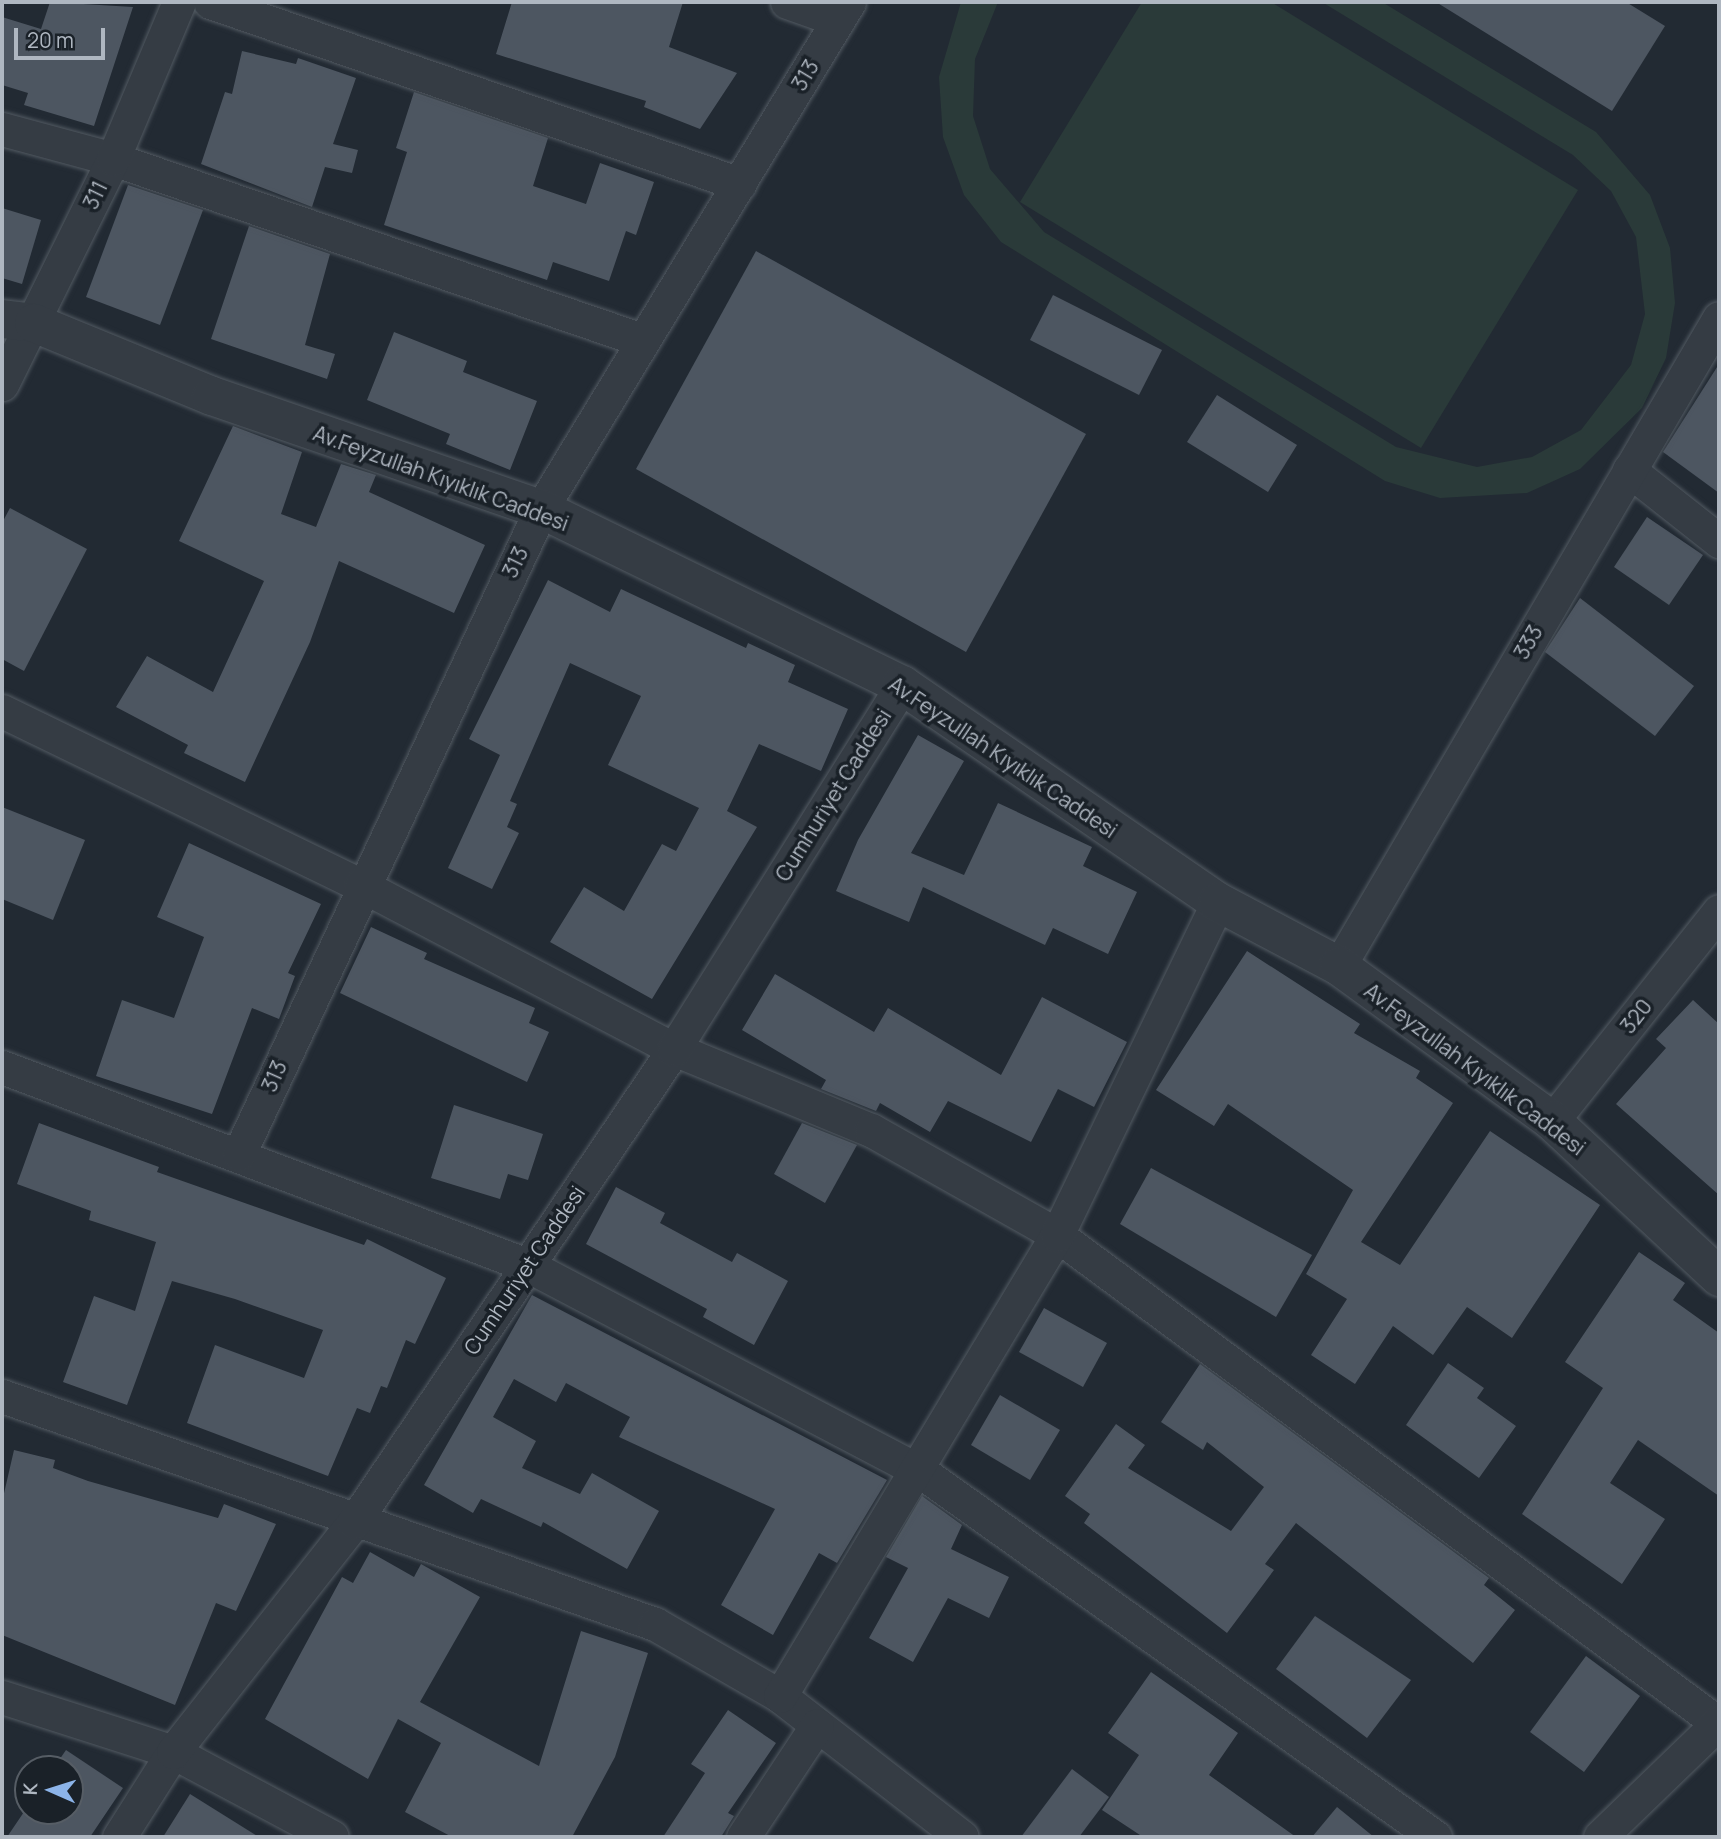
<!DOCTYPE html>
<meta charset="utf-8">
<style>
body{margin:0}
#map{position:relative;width:1721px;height:1839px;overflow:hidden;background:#222a33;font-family:Manrope,sans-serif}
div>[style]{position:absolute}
.green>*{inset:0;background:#2a3a39}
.building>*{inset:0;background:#4d5661}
.roads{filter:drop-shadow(0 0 2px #525a62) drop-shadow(0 0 2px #525a62)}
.minor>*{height:33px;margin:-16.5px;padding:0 16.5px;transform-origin:16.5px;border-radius:16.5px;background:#353c44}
.tertiary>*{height:38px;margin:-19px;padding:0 19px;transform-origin:19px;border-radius:19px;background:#353c44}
span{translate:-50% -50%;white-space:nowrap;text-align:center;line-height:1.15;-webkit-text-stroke:7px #1a2128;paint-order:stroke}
.street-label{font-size:21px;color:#afb7c1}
.frame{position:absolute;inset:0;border:4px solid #afb7c1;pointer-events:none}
.north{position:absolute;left:14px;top:1755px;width:70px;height:70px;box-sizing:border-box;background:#1a2128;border:2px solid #565d65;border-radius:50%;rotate:273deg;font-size:19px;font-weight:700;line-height:28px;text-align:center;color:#afb7c1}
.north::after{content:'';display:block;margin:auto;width:24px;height:32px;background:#8cb4e9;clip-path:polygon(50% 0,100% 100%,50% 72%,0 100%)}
.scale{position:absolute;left:14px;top:28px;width:91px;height:32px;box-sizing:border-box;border:4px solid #afb7c1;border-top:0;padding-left:9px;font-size:21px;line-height:24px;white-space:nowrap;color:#afb7c1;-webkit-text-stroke:5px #1a2128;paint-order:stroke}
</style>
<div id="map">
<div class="green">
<div style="clip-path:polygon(961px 2px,998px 2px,975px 59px,973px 116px,990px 169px,1044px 232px,1396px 447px,1477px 467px,1532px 457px,1581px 430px,1631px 365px,1645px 314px,1636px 237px,1611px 191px,1573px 155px,1322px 2px,1382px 2px,1596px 132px,1650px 195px,1670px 248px,1675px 303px,1666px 358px,1642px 408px,1580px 469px,1527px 493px,1440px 498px,1385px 481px,1001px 242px,964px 195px,943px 137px,939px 77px)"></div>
<div style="clip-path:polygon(1142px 2px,1271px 2px,1578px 190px,1421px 448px,1020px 202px)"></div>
</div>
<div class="building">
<div style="clip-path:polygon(50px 2px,133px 7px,94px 126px,24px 105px,28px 93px,2px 85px,2px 17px,41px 29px)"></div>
<div style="clip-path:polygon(512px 2px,683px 2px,669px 47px,737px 73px,700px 129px,644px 107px,646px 101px,496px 54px)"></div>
<div style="clip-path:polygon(1436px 2px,1626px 2px,1665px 26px,1612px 111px)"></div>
<div style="clip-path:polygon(242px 51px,296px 64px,298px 58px,356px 78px,333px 144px,358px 150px,352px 173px,325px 167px,312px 207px,201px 164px,225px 92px,232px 94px)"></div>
<div style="clip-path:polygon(414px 92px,548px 138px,533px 186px,586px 204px,600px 163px,654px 182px,636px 235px,626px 231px,609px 281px,553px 262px,547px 280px,384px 225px,407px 152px,396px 148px)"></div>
<div style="clip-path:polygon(128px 185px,203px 210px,160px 325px,86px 297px)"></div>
<div style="clip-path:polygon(2px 208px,41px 220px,22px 284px,2px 278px)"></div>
<div style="clip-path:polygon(249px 226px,330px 254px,305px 345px,335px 354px,327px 379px,211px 339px)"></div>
<div style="clip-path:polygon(756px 251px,1086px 434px,966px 652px,636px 469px)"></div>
<div style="clip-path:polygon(1053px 295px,1162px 350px,1139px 395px,1030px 340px)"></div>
<div style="clip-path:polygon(394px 332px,467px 361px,463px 372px,537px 401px,510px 470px,446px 444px,450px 434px,367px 400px)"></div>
<div style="clip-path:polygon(1719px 364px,1719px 493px,1663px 452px)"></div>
<div style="clip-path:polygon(1217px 395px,1297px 445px,1268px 492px,1187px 442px)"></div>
<div style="clip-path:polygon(233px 426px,302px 452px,281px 514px,316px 527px,341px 464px,376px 475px,369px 492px,485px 545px,454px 613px,339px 561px,310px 642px,245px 782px,184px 753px,188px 745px,116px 707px,147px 656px,213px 692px,264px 581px,179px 541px)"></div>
<div style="clip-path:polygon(10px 508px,87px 549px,24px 671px,2px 659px,2px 523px)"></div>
<div style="clip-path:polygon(1647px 517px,1703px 555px,1669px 605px,1614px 567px)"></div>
<div style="clip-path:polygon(548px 580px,610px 612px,621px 589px,746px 648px,748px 643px,795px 665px,788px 682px,848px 709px,821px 771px,759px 744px,727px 811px,757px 827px,652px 999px,550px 942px,584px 887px,624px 911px,662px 844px,676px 851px,699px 808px,608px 765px,641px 696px,570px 663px,510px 801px,517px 804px,507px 827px,519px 833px,492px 889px,448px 868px,500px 755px,469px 739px)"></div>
<div style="clip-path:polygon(1580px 598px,1694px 686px,1655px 736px,1545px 652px)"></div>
<div style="clip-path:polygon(918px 735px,964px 761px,911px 853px,964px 875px,998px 803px,1092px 847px,1083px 866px,1137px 892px,1108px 954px,1053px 928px,1045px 945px,923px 887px,909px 922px,836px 891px,858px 840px)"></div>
<div style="clip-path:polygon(2px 807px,85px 840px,53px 920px,2px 899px)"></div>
<div style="clip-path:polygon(189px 843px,321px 904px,288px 973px,295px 976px,279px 1019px,252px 1008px,212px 1114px,96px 1076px,122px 1000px,174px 1018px,204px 937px,157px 917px)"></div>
<div style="clip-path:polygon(371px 927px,427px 953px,424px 959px,535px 1008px,529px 1023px,549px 1032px,527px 1082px,340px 993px)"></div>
<div style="clip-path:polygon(1247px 951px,1360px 1024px,1354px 1033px,1420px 1071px,1416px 1078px,1453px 1103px,1361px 1242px,1400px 1265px,1490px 1131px,1600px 1205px,1512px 1338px,1467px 1307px,1433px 1355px,1393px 1326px,1355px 1384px,1311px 1355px,1347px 1299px,1306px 1274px,1353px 1190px,1228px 1104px,1214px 1126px,1156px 1090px)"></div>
<div style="clip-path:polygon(775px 974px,874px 1032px,888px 1008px,1001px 1075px,1042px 997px,1127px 1042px,1094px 1107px,1058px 1089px,1031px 1142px,948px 1101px,930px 1132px,880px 1103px,876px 1111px,821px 1089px,826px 1080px,742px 1030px)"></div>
<div style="clip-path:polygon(1693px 1000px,1719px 1024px,1719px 1195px,1616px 1104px,1666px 1048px,1656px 1039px)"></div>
<div style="clip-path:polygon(454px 1105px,543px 1134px,528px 1180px,508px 1174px,500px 1199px,431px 1178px)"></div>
<div style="clip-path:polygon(39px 1123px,159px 1167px,157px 1172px,364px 1245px,367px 1239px,446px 1278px,415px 1344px,406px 1340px,387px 1388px,381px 1386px,370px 1413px,357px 1408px,328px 1476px,187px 1423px,215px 1345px,304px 1378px,323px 1330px,235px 1299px,172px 1281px,127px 1405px,63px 1382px,94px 1296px,135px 1311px,156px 1242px,89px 1220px,91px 1211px,17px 1184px)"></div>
<div style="clip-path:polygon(802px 1123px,857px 1145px,825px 1203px,774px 1174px)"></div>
<div style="clip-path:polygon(1151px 1168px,1312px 1255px,1276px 1317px,1120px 1224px)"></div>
<div style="clip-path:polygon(616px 1187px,665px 1213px,660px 1223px,732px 1262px,737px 1253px,788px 1281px,754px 1345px,703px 1317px,707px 1309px,586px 1244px)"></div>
<div style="clip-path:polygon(1639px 1252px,1685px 1283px,1673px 1300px,1719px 1333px,1719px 1496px,1638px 1440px,1610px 1483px,1665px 1519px,1622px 1584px,1522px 1514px,1603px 1388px,1565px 1362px)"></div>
<div style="clip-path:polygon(532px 1295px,887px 1480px,837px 1563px,819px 1553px,773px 1635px,721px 1605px,775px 1509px,619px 1437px,630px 1417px,566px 1383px,556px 1402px,514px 1379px,493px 1417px,536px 1441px,522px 1468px,580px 1494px,592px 1473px,659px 1511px,627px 1569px,543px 1522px,541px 1527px,481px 1499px,473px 1513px,424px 1485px)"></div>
<div style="clip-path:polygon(1044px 1308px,1107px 1343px,1083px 1387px,1019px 1352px)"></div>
<div style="clip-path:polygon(1448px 1363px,1484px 1388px,1477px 1398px,1516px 1426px,1479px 1478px,1406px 1425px)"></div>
<div style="clip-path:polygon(1200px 1364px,1489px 1578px,1484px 1585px,1515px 1610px,1473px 1663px,1296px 1523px,1265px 1564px,1274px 1570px,1227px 1633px,1084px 1523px,1090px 1514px,1065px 1496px,1116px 1424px,1145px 1445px,1128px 1468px,1231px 1531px,1264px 1487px,1207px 1442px,1203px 1450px,1161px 1422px)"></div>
<div style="clip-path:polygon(1000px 1395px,1060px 1430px,1030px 1480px,971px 1445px)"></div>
<div style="clip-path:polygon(14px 1450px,55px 1460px,53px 1468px,88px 1481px,218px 1518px,224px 1504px,276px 1524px,236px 1611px,216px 1603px,175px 1705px,2px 1635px,2px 1502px)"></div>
<div style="clip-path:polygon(922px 1496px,962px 1525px,951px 1549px,1009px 1577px,989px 1618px,948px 1598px,913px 1662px,869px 1638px,908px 1568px,886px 1557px)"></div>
<div style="clip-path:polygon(370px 1552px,414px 1577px,421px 1564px,480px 1597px,420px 1702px,539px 1766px,581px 1631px,648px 1653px,615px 1757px,572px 1837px,452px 1837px,405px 1812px,441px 1743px,398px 1719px,368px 1779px,265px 1719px,342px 1577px,353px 1583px)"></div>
<div style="clip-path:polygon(1315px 1616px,1411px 1680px,1367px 1738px,1276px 1669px)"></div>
<div style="clip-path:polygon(1586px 1656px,1640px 1696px,1584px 1772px,1530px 1732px)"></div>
<div style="clip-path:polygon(1151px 1672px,1238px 1733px,1209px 1775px,1296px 1837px,1143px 1837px,1102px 1810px,1139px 1755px,1108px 1733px)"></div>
<div style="clip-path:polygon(728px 1710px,776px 1743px,728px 1813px,734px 1816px,721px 1837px,663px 1837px,705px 1773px,691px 1764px)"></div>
<div style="clip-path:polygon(66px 1750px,123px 1788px,90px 1837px,7px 1837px,28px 1806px,70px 1811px,70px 1769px,53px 1769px)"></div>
<div style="clip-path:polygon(1072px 1769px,1109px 1797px,1079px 1837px,1021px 1837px)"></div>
<div style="clip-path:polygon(190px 1794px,259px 1837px,163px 1837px)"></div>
<div style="clip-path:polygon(1337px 1807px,1374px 1837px,1312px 1837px)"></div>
</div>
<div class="roads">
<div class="minor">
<div style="left:210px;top:2px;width:560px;rotate:18.95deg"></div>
<div style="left:787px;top:2px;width:54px;rotate:19.4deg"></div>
<div style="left:2px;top:129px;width:115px;rotate:15.1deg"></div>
<div style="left:113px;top:159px;width:556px;rotate:18.89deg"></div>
<div style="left:2px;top:384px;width:251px;rotate:-63.7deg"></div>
<div style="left:113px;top:159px;width:170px;rotate:-67.2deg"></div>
<div style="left:1629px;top:470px;width:115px;rotate:38.3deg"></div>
<div style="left:2px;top:711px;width:399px;rotate:25.9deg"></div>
<div style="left:361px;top:885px;width:353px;rotate:27.7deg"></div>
<div style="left:674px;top:1049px;width:213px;rotate:22.4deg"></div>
<div style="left:871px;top:1130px;width:214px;rotate:29.4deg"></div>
<div style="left:1057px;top:1235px;width:823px;rotate:36.45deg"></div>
<div style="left:1339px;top:966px;width:751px;rotate:-59.61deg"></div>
<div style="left:2px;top:1067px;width:561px;rotate:20.66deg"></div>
<div style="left:527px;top:1265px;width:444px;rotate:27.7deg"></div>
<div style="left:920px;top:1471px;width:632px;rotate:35.4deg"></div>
<div style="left:1552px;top:1121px;width:268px;rotate:-51.5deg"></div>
<div style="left:239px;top:1154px;width:712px;rotate:-64.91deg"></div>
<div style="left:541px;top:509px;width:593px;rotate:-58.72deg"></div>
<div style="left:2px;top:1396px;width:692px;rotate:19.25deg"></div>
<div style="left:655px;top:1624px;width:144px;rotate:29.9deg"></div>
<div style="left:780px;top:1696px;width:230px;rotate:37.8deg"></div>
<div style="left:780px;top:1696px;width:538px;rotate:-59deg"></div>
<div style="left:1057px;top:1235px;width:370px;rotate:-64.2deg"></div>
<div style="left:2px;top:1697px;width:180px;rotate:17.8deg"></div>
<div style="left:173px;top:1752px;width:180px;rotate:28.1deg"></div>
<div style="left:119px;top:1837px;width:101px;rotate:-57.6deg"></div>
<div style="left:173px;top:1752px;width:293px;rotate:-51.8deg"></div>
<div style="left:354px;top:1522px;width:571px;rotate:-55.92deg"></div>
<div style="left:674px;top:1049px;width:430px;rotate:-57.9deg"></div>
<div style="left:743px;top:1837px;width:134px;rotate:-56.5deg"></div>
<div style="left:1600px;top:1837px;width:165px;rotate:-44deg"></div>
</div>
<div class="tertiary">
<div style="left:2px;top:319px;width:32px;rotate:7deg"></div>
<div style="left:34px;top:323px;width:192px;rotate:22.3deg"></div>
<div style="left:212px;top:396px;width:348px;rotate:19deg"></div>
<div style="left:541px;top:509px;width:402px;rotate:26deg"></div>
<div style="left:902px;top:685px;width:383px;rotate:34.5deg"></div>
<div style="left:1218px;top:902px;width:137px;rotate:27.9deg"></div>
<div style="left:1339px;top:966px;width:263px;rotate:36deg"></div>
<div style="left:1552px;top:1121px;width:229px;rotate:43deg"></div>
</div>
</div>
<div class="street-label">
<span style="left:805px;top:75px;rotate:-59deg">313</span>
<span style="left:95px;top:195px;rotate:-64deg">311</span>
<span style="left:441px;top:478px;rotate:20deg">Av.Feyzullah Kıyıklık Caddesi</span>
<span style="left:515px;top:562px;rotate:-64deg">313</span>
<span style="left:1528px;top:642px;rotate:-60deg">333</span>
<span style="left:1003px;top:757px;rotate:34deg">Av.Feyzullah Kıyıklık Caddesi</span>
<span style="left:833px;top:795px;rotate:-58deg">Cumhuriyet Caddesi</span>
<span style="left:1636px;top:1016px;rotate:-52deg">320</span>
<span style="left:1475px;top:1069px;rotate:37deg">Av.Feyzullah Kıyıklık Caddesi</span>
<span style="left:274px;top:1076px;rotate:-66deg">313</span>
<span style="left:524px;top:1270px;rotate:-56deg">Cumhuriyet Caddesi</span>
</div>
<div class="frame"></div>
<div class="north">K</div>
<div class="scale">20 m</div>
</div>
